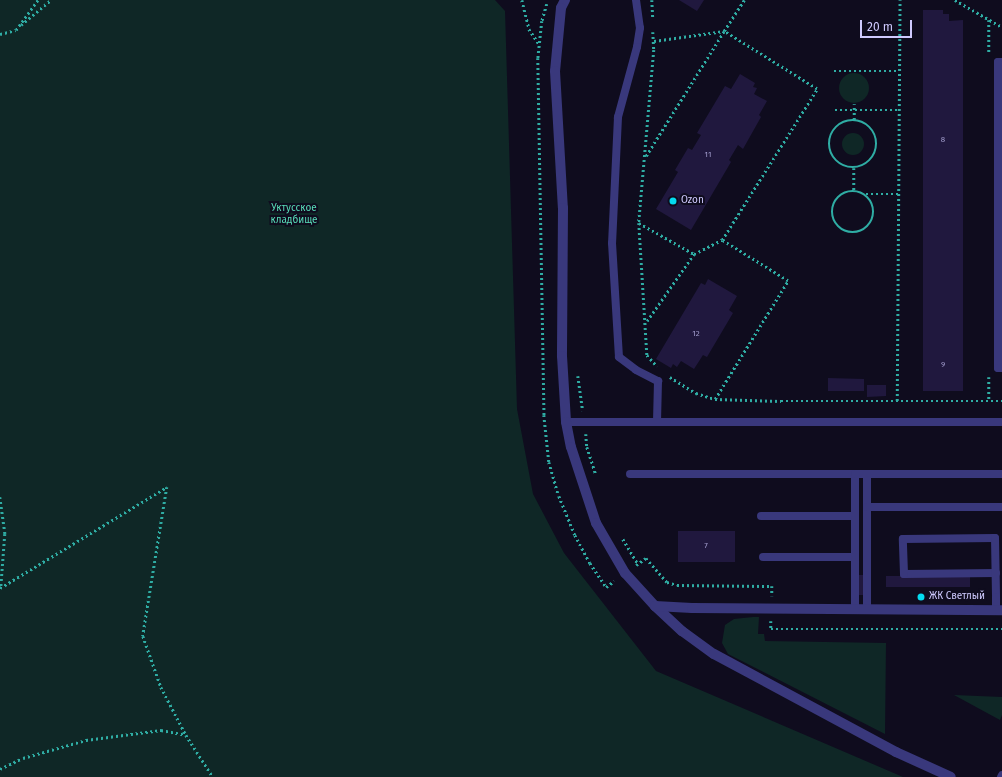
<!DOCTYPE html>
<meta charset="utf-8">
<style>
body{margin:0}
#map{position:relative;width:1002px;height:777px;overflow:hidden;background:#0f0c1e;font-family:"Fira Sans",sans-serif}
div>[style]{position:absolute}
.green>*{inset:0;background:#0f2726}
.round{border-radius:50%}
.building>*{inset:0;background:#20183e}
.path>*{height:2.5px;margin-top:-1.25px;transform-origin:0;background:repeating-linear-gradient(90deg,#2fada4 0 2px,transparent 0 5px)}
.path>.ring{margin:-1.25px;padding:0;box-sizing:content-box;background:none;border:2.5px solid #2fada4;border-radius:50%}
.lane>*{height:8px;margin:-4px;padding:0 4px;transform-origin:4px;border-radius:4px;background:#39387c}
.street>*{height:10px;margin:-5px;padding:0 5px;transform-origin:5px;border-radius:5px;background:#39387c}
.dots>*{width:11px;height:11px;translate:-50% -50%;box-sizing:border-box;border:2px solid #0f0c1e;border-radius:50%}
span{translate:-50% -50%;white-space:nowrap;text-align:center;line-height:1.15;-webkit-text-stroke:4px #0f0c1e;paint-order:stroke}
.number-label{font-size:8px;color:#a39ece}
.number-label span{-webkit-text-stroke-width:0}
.poi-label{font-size:10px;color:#cfcafe}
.left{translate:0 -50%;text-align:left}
.park-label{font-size:10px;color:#58dcb9}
.scale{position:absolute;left:860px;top:20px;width:52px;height:18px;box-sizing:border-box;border:2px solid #cfcafe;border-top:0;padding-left:5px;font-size:12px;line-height:14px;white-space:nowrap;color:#cfcafe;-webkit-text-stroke:3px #0f0c1e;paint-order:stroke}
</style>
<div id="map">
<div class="green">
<div style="clip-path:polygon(0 0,495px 0,505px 11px,517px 409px,533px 494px,564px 553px,656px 671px,903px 777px,0 777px)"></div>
<div class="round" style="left:839px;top:73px;width:30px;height:30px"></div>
<div class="round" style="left:842px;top:133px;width:22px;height:22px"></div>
<div style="clip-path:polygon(753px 617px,759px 617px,758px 634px,764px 634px,765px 641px,886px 643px,885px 734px,728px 654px,722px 643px,725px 625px,734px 619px)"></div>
<div style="clip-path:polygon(954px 695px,1002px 697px,1002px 715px,1000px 720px)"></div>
</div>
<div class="building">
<div style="clip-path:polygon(679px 0,704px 0,697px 11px)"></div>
<div style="clip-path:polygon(923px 10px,943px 10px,943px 14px,949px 14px,949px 21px,963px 20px,963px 391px,923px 391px)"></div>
<div style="clip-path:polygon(740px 74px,755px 83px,753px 87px,757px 88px,754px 94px,767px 101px,759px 115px,761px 117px,743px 149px,738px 145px,729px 160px,731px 162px,691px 230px,656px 209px,678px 172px,675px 170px,688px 148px,692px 150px,701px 135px,697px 133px,725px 86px,731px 89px)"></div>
<div style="clip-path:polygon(708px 279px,737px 296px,729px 310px,733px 313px,707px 357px,703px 355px,694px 369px,681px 361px,677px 367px,673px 364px,671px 368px,656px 359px,701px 283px,705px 285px)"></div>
<div style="clip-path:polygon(828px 378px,864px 379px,864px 391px,828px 391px)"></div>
<div style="clip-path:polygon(867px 385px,886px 385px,886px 396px,867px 397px)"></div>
<div style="clip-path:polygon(678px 531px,735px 531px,735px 562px,678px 562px)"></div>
<div style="clip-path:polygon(858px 575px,865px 575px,865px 595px,858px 595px)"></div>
<div style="clip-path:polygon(886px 576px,970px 576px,970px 587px,886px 587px)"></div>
</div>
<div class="path">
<div style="left:522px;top:0;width:30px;rotate:76deg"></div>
<div style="left:529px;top:29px;width:18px;rotate:56deg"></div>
<div style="left:652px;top:0;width:19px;rotate:87deg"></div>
<div style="left:955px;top:0;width:54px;rotate:29.9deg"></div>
<div style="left:547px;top:4px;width:18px;rotate:106deg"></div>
<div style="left:542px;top:21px;width:37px;rotate:96deg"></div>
<div style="left:538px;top:58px;width:357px;rotate:89deg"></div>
<div style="left:544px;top:415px;width:47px;rotate:83.9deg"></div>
<div style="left:549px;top:462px;width:35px;rotate:74deg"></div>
<div style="left:559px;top:496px;width:42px;rotate:67.7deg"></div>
<div style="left:575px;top:535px;width:32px;rotate:62deg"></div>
<div style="left:590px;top:563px;width:29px;rotate:56deg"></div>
<div style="left:606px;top:587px;width:10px;rotate:-37deg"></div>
<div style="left:989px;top:20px;width:34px;rotate:90deg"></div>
<div style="left:21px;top:25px;width:39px;rotate:-40deg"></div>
<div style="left:653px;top:32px;width:18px;rotate:87deg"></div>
<div style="left:654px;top:50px;width:174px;rotate:95deg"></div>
<div style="left:639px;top:223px;width:132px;rotate:86.5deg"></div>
<div style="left:647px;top:355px;width:15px;rotate:48deg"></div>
<div style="left:0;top:34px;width:16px;rotate:-14deg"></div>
<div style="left:16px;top:30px;width:37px;rotate:-54deg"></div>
<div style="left:654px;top:41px;width:71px;rotate:-8.1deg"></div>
<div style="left:834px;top:71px;width:65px"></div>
<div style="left:835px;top:110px;width:64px"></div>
<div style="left:854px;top:120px;width:16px;rotate:-90deg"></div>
<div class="ring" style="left:829px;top:120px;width:45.5px;height:45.5px"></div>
<div style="left:646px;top:156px;width:147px;rotate:-58deg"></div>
<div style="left:854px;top:168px;width:23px;rotate:90deg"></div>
<div class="ring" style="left:832px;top:191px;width:39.5px;height:39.5px"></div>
<div style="left:866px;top:194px;width:32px"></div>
<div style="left:639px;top:223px;width:63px;rotate:29.4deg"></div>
<div style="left:647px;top:321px;width:82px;rotate:-55deg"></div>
<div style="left:694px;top:254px;width:31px;rotate:-27deg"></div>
<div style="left:578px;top:376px;width:35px;rotate:82deg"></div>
<div style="left:670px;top:377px;width:31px;rotate:32deg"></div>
<div style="left:696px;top:393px;width:20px;rotate:18deg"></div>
<div style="left:715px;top:399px;width:66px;rotate:1.7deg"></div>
<div style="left:781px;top:401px;width:221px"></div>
<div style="left:989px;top:377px;width:24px;rotate:90deg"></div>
<div style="left:715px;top:399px;width:139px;rotate:-58.3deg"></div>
<div style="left:788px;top:281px;width:78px;rotate:-148.2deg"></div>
<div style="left:722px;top:240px;width:178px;rotate:-57.8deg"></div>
<div style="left:817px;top:89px;width:110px;rotate:-148.1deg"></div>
<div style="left:724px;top:31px;width:37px;rotate:-57deg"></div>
<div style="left:897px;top:401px;width:401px;rotate:-89.6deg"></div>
<div style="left:586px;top:434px;width:13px;rotate:86deg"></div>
<div style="left:587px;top:447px;width:29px;rotate:72deg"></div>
<div style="left:167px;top:487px;width:151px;rotate:99.2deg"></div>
<div style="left:143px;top:636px;width:54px;rotate:70.6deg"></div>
<div style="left:161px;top:687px;width:54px;rotate:62.5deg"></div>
<div style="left:0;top:497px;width:37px;rotate:82deg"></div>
<div style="left:5px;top:534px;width:53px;rotate:94.3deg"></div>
<div style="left:623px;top:539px;width:29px;rotate:59deg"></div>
<div style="left:636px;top:565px;width:12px;rotate:-35deg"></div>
<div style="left:646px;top:558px;width:32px;rotate:49deg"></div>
<div style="left:667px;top:582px;width:10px;rotate:17deg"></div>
<div style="left:677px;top:585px;width:95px;rotate:0.6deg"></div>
<div style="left:772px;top:586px;width:10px;rotate:90deg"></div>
<div style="left:0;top:588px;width:195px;rotate:-31.2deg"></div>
<div style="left:771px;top:621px;width:8px;rotate:90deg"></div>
<div style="left:771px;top:629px;width:231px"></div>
<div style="left:0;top:769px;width:25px;rotate:-26deg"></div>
<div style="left:23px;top:758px;width:66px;rotate:-15.9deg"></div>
<div style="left:86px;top:740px;width:76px;rotate:-7.6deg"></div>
<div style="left:161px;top:730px;width:25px;rotate:11deg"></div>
<div style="left:186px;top:735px;width:50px;rotate:57.3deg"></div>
</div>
<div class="lane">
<div style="left:636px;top:0;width:28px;rotate:82deg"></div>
<div style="left:640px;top:28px;width:19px;rotate:99deg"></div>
<div style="left:637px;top:47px;width:73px;rotate:105.2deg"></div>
<div style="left:618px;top:117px;width:126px;rotate:92.7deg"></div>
<div style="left:612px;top:243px;width:114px;rotate:86.5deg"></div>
<div style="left:619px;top:357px;width:21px;rotate:37deg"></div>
<div style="left:636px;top:370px;width:25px;rotate:27deg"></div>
<div style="left:658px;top:381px;width:41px;rotate:91.4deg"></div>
<div style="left:1002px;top:62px;width:4px;rotate:180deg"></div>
<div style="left:998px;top:62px;width:306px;rotate:90deg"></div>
<div style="left:998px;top:368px;width:4px"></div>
<div style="left:566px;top:422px;width:436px"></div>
<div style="left:630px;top:474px;width:225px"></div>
<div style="left:867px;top:474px;width:33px;rotate:90deg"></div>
<div style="left:761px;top:516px;width:94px"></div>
<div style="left:763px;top:557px;width:92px"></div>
<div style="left:996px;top:573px;width:92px;rotate:179.4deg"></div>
<div style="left:904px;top:574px;width:35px;rotate:-92deg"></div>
<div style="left:903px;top:539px;width:92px;rotate:-0.6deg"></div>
<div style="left:995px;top:538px;width:59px;rotate:89deg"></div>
<div style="left:996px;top:597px;width:13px;rotate:90deg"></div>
<div style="left:855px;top:610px;width:136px;rotate:-90deg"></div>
<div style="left:855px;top:474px;width:147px"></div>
<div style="left:867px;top:610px;width:103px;rotate:-90deg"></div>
<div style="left:867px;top:507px;width:135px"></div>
<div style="left:1001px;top:777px;width:2px;rotate:-63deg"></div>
</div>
<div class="street">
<div style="left:565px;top:0;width:9px;rotate:117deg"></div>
<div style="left:561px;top:8px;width:63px;rotate:95.4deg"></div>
<div style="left:555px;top:71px;width:137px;rotate:86.7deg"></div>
<div style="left:563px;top:208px;width:148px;rotate:90.4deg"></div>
<div style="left:562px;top:356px;width:66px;rotate:86.5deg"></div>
<div style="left:566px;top:422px;width:25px;rotate:79deg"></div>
<div style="left:571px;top:447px;width:80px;rotate:71.8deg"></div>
<div style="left:596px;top:523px;width:58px;rotate:59.9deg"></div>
<div style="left:625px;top:573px;width:45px;rotate:47.7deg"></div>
<div style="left:655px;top:606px;width:37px;rotate:43deg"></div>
<div style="left:682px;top:631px;width:39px;rotate:36deg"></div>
<div style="left:714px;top:654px;width:207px;rotate:28.3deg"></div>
<div style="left:896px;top:752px;width:60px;rotate:24.4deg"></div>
<div style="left:655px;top:606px;width:37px;rotate:3deg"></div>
<div style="left:692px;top:608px;width:310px;rotate:0.4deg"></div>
</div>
<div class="dots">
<div style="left:673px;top:201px;background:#04dbf0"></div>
<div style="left:921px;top:597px;background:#04dbf0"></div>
</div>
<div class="number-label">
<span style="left:943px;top:140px">8</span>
<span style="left:708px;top:155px">11</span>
<span style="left:696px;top:334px">12</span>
<span style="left:943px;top:365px">9</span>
<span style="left:706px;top:546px">7</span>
</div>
<div class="poi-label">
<span class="left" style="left:681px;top:201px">Ozon</span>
<span class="left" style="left:929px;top:597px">ЖК Светлый</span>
</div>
<div class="park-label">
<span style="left:294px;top:214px">Уктусское<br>кладбище</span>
</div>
<div class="scale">20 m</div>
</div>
